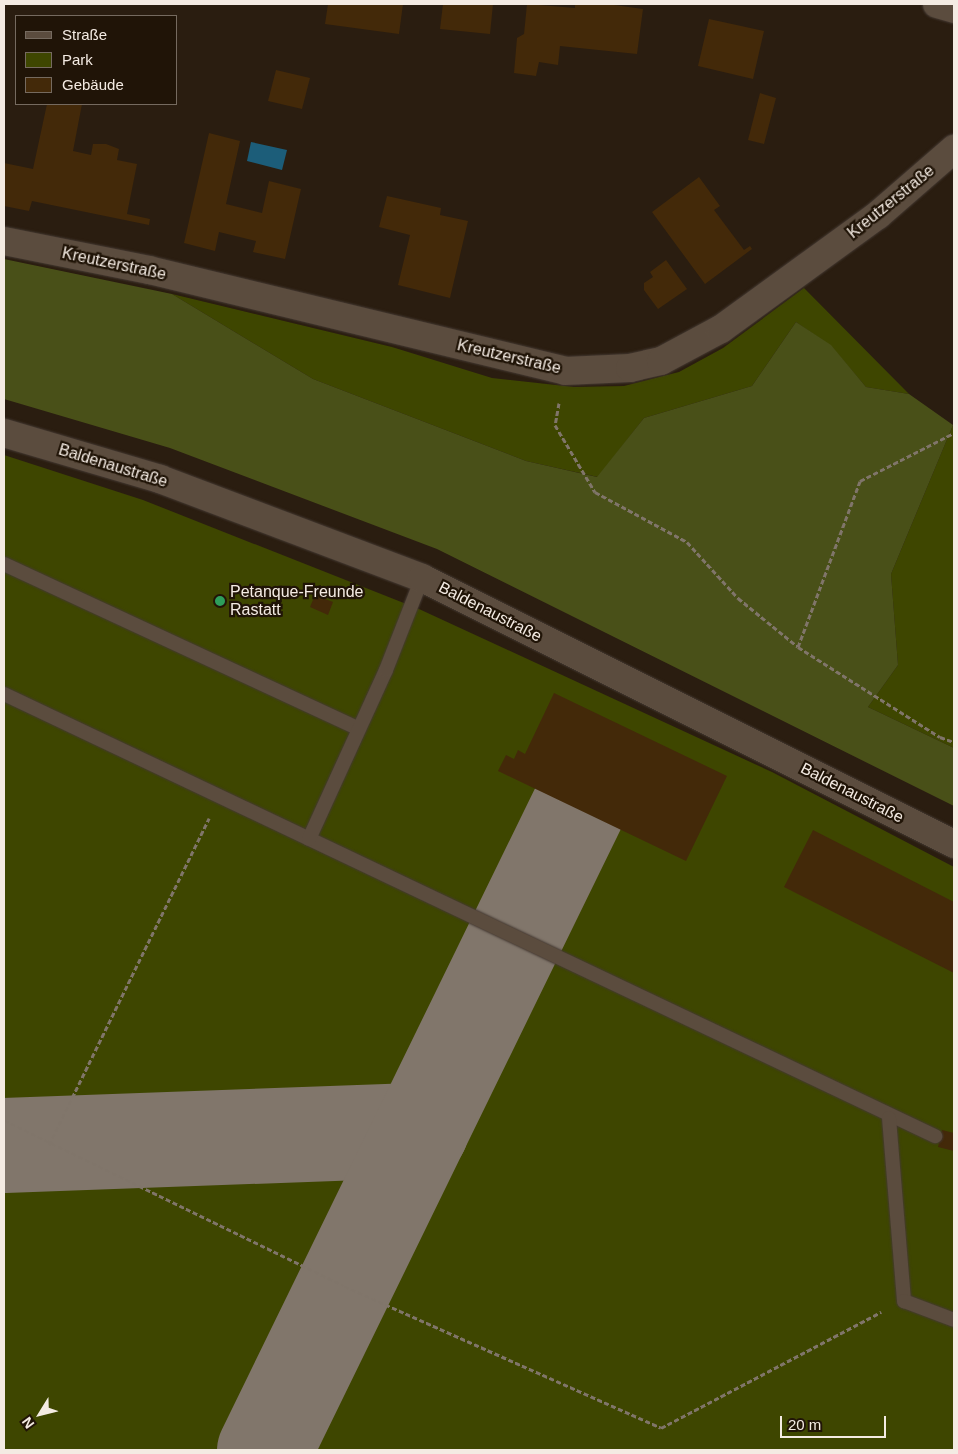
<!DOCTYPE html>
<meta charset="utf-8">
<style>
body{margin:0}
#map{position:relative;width:958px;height:1454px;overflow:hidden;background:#2a1d10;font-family:Helvetica,sans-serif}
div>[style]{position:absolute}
.green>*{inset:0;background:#3e4600}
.forest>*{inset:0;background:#495018}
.water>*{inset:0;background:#1c5d79}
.taxiway>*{height:95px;margin:-47.5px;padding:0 47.5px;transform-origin:47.5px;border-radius:47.5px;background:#81766b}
.building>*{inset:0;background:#432909}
.path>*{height:3px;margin-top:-1.5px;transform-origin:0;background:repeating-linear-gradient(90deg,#80756a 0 5px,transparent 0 7.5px)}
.roads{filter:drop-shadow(0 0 1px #443932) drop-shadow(0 0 1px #443932)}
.lane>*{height:14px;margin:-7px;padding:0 7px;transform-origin:7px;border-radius:7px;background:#5b4c3e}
.street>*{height:28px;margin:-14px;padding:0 14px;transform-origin:14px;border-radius:14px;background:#5b4c3e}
.secondary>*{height:28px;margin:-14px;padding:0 14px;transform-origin:14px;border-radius:14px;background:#5b4c3e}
.dots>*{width:14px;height:14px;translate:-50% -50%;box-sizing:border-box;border:2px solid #201407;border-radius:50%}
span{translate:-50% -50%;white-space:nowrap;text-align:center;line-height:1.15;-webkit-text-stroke:4.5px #201407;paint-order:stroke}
.street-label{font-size:16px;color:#f4ebe3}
.poi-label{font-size:16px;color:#f4ebe3}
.left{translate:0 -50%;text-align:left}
.frame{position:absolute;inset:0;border:5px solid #f4ebe3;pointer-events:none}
.legend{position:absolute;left:15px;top:15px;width:162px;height:90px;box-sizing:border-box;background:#201407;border:1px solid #756a5f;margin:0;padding:6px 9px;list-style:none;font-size:15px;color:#f4ebe3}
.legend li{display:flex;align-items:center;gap:10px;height:25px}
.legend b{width:25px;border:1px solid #756a5f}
.north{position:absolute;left:15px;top:1389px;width:50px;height:50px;-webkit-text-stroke:4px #201407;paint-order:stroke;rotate:234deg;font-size:14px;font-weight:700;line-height:20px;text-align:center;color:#f4ebe3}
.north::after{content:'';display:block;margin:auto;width:18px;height:22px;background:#f4ebe3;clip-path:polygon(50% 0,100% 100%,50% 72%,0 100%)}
.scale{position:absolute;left:780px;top:1416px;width:106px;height:22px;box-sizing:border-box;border:2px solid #f4ebe3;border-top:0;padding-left:6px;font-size:15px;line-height:18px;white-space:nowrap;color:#f4ebe3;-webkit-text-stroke:4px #201407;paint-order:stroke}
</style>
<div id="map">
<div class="green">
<div style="clip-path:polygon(804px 288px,909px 394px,866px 387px,831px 346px,796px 322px,752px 386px,644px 418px,598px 477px,526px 461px,313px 379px,172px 294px,392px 347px,492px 378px,574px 387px,624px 386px,679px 372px,723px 348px)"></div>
<div style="clip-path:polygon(953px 425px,954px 425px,954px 748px,868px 707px,898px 665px,891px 574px)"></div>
<div style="clip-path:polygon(4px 455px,143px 500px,419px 609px,772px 772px,954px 867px,954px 1450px,4px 1450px)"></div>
</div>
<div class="forest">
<div style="clip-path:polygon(4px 259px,172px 294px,313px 379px,526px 461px,597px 477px,644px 418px,752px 386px,796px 322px,831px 345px,866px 387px,909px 394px,953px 425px,891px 574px,898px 665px,868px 707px,954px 748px,954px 806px,437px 549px,170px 448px,4px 399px)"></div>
</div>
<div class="water">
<div style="clip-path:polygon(251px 142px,287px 150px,282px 170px,247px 161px)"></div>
</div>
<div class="taxiway">
<div style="left:4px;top:1145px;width:417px;rotate:-2.1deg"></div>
<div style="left:264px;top:1450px;width:713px;rotate:-63.97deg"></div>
</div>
<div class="building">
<div style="clip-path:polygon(328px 4px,403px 4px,399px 34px,325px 24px)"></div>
<div style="clip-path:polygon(443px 4px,493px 4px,490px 34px,440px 29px)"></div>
<div style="clip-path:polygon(527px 4px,575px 8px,575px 4px,607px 4px,643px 9px,637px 54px,560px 46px,558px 65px,539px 62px,536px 76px,514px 73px,517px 38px,524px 34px)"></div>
<div style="clip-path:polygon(709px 19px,764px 31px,753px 79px,698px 66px)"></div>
<div style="clip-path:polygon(276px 70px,310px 78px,302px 109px,268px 101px)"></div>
<div style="clip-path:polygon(760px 93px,776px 98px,764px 144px,748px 140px)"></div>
<div style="clip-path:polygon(47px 104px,82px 104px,73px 151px,91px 155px,93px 144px,106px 144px,119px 149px,117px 160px,137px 164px,127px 214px,150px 219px,149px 225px,32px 201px,29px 211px,4px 206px,4px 163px,33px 169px)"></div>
<div style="clip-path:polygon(209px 133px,240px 141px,226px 204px,262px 213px,269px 181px,301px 189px,285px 259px,253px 252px,256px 241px,219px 232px,215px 251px,184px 243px)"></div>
<div style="clip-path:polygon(699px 177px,720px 206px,714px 210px,744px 250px,750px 246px,752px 249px,705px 284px,652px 212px)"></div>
<div style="clip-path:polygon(387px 196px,441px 208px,440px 215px,468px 221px,450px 298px,398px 285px,410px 235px,379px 227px)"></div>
<div style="clip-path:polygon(666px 260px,687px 289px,658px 309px,644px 290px,644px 283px,653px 277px,650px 272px)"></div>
<div style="clip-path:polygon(315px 595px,333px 602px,328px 615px,310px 607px)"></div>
<div style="clip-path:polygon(554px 693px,727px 776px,686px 861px,498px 771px,506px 755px,514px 759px,518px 750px,525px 754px)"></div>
<div style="clip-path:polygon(813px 830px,954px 902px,954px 973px,784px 887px)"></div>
<div style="clip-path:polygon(942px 1130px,954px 1133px,954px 1151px,938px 1147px)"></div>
</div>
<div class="path">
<div style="left:559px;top:403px;width:22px;rotate:100deg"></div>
<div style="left:555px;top:425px;width:78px;rotate:59.2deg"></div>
<div style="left:595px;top:492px;width:105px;rotate:28.5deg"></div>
<div style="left:687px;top:542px;width:76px;rotate:47.7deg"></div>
<div style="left:738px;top:598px;width:77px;rotate:39.2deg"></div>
<div style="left:798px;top:647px;width:168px;rotate:32.4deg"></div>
<div style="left:940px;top:737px;width:15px;rotate:20deg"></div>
<div style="left:798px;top:647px;width:177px;rotate:-69.5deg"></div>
<div style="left:860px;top:481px;width:106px;rotate:-27.1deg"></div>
<div style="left:4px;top:1120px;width:378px;rotate:26deg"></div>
<div style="left:344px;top:1286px;width:347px;rotate:24.1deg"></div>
<div style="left:661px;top:1428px;width:249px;rotate:-27.8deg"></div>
<div style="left:49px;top:1145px;width:364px;rotate:-63.9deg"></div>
</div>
<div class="roads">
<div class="lane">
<div style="left:4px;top:564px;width:391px;rotate:24.9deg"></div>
<div style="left:4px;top:694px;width:1031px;rotate:25.4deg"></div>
<div style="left:309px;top:839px;width:186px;rotate:-65.5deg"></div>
<div style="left:386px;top:670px;width:99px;rotate:-68.6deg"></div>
<div style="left:889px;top:1118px;width:184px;rotate:85.3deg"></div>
<div style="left:904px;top:1301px;width:53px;rotate:20.8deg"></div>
</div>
<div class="street">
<div style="left:937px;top:4px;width:18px;rotate:16deg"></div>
<div style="left:4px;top:241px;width:148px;rotate:11.3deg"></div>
<div style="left:149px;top:270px;width:428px;rotate:13.6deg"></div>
<div style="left:565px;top:371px;width:65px;rotate:-2.6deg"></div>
<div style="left:630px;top:368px;width:32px;rotate:-13deg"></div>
<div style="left:661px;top:361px;width:68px;rotate:-28.1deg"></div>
<div style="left:721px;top:329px;width:194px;rotate:-36deg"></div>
<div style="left:878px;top:215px;width:101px;rotate:-41deg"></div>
</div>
<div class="secondary">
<div style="left:4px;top:433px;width:163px;rotate:16.4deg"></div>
<div style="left:160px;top:479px;width:280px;rotate:20.7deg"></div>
<div style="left:422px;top:578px;width:595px;rotate:26.57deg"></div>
</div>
</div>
<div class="dots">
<div style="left:220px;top:601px;background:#2e9e5b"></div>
</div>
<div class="street-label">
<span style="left:891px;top:202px;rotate:-39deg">Kreutzerstraße</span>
<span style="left:114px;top:264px;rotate:12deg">Kreutzerstraße</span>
<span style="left:509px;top:357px;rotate:13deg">Kreutzerstraße</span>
<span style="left:113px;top:466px;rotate:17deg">Baldenaustraße</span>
<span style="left:490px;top:612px;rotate:27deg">Baldenaustraße</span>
<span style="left:852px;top:793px;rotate:27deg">Baldenaustraße</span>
</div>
<div class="poi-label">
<span class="left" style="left:230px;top:601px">Petanque-Freunde<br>Rastatt</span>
</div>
<div class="frame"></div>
<ul class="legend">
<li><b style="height:6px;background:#5b4c3e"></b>Straße</li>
<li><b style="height:14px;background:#3e4600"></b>Park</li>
<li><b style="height:14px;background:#432909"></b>Gebäude</li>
</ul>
<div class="north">N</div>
<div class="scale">20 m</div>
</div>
